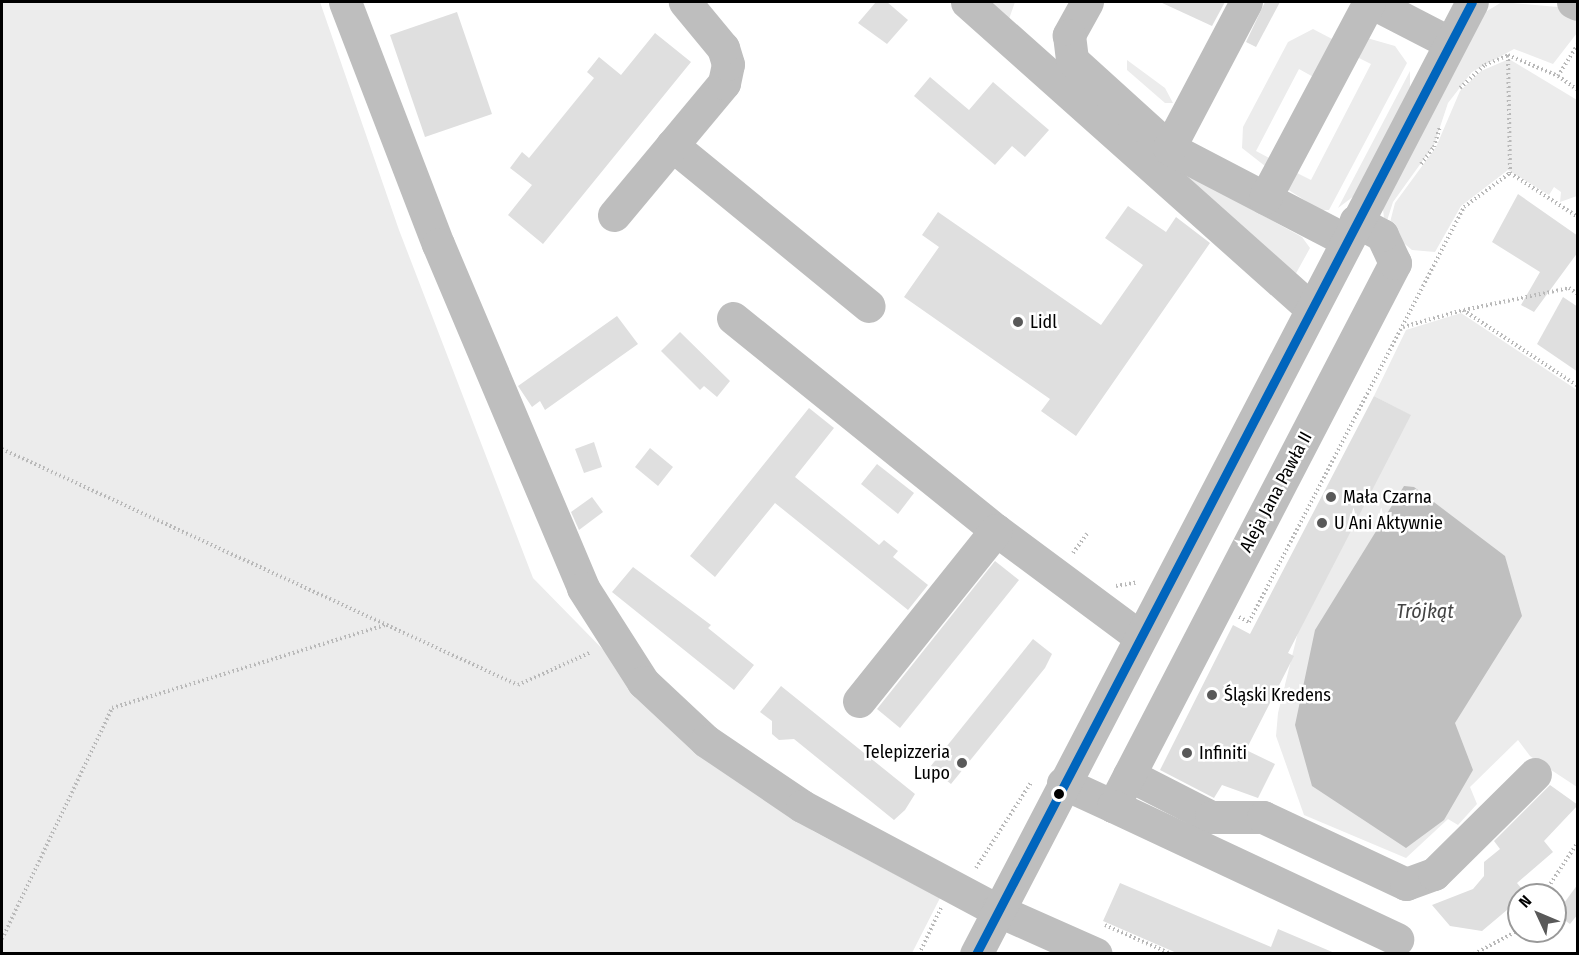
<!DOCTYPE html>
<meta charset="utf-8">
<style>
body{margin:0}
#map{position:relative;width:1579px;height:955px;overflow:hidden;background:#fff;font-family:"Fira Sans Condensed",sans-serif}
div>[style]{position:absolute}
.green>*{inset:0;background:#ececec}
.water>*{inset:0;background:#bfbfbf}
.building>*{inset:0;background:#dfdfdf}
.path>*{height:4px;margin-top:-2px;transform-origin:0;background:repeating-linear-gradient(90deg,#b9b9b9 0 1.5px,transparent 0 4.5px)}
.minor>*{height:33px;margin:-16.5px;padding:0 16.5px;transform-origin:16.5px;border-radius:16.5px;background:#bebebe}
.major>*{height:33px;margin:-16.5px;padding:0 16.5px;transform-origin:16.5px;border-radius:16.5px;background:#bebebe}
.bus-1>*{height:9px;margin:-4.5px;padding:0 4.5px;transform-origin:4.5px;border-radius:4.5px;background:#0065bd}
.dots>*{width:16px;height:16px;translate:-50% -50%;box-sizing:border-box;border:3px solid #fff;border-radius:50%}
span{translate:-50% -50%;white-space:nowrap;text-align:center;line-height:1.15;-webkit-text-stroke:5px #fff;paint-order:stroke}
.poi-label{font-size:18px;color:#000}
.left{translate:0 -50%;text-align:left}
.right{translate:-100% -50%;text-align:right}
.street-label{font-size:18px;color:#000}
.water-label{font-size:20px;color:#444;font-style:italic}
.frame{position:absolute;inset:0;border:3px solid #000;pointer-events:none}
.north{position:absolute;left:1507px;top:883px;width:60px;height:60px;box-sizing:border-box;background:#fff;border:2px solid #999;border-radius:50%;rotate:314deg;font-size:16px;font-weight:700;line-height:24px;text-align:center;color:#000}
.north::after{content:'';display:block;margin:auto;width:21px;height:27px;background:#595959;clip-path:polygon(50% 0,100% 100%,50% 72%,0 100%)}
</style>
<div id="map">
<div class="green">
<div style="clip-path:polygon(2px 2px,320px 2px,399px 230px,533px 578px,717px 766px,813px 831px,940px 898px,912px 953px,2px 954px)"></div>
<div style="clip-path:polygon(977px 2px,1015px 2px,1009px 19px,1164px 161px,1302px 237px,1310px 248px,1294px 277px)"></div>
<div style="clip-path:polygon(1502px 2px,1558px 7px,1577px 19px,1577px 33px,1553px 64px,1514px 49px,1472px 72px,1448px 103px,1434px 145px,1393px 202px,1385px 227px,1382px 200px,1482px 14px)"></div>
<div style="clip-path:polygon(1313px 29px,1334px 40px,1317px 79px,1299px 69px,1256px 151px,1273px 160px,1265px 166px,1242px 148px,1243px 127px,1288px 42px)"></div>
<div style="clip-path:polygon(1367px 38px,1395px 46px,1407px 63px,1329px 210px,1320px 210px,1287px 189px,1295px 172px,1311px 180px,1371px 64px,1353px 55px)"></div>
<div style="clip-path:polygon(1509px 59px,1577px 100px,1577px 196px,1560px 202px,1561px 192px,1554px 187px,1549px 195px,1508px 170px,1461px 206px,1435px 252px,1412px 250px,1388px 230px,1395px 203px,1436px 147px,1460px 91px,1481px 71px)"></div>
<div style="clip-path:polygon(1127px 60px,1165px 88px,1173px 103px,1165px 103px,1127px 70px)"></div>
<div style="clip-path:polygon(1410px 71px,1410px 90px,1354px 196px,1338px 208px)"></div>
<div style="clip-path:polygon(1461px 313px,1577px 390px,1577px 787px,1530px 756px,1518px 740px,1470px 787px,1477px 804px,1458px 825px,1448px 819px,1406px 858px,1304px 815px,1276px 736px,1278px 713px,1298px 632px,1410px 415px,1374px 396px,1406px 330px)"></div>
</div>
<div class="water">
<div style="clip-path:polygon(1404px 486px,1414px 487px,1505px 556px,1522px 616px,1455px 723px,1473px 770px,1444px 820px,1406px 848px,1312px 786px,1295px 725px,1315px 630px)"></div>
</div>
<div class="building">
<div style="clip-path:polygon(876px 2px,887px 2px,908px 20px,887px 44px,858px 23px)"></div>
<div style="clip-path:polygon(1160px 2px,1225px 2px,1212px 26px)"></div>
<div style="clip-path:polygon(1265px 2px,1280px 2px,1256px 47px,1246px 42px)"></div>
<div style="clip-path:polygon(457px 12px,492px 114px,425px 137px,390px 35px)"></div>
<div style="clip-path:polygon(655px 33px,691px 62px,543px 244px,508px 215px,532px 185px,510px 168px,522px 152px,529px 158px,594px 78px,587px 72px,599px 57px,621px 75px)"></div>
<div style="clip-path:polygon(930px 77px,969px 110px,993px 82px,1049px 130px,1025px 157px,1012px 146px,995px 165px,914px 96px)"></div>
<div style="clip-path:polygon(1518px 194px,1578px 236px,1578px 252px,1534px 312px,1521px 305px,1540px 272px,1492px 242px)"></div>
<div style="clip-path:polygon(1128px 206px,1166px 232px,1176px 217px,1210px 243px,1076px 436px,1041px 411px,1050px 399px,904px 297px,939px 247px,922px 235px,938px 212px,1101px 325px,1143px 265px,1105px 238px)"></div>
<div style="clip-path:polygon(1563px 297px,1578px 307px,1578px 372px,1537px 344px)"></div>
<div style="clip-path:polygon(617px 316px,638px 344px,545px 410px,540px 401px,532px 407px,518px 386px)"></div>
<div style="clip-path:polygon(680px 332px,730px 381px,717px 397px,704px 386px,700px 390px,661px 351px)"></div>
<div style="clip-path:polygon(1374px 396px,1411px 415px,1288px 653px,1294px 656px,1246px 750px,1275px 764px,1258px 798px,1222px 785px,1214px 798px,1160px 770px,1233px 625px,1250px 634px)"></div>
<div style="clip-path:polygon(809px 408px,834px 428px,795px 477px,879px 545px,884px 540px,898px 551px,893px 557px,928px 585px,908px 610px,775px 503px,715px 577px,690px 556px)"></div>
<div style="clip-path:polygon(594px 442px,602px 467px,584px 473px,575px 449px)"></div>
<div style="clip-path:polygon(650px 448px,673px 467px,658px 486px,635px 467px)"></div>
<div style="clip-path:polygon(877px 464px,914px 493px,898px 514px,861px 484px)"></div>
<div style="clip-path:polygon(592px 497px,603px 512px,579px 530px,571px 512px)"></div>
<div style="clip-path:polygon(995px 561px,1019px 580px,900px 728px,877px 709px)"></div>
<div style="clip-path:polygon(633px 567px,711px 625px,708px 628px,754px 665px,734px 690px,612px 592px)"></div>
<div style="clip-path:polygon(1033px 639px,1052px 654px,1045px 668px,951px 784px,930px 767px)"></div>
<div style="clip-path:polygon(781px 686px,915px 794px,905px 810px,894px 820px,794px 739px,779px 740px,772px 734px,772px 721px,760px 712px)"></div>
<div style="clip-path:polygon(1550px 785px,1578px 805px,1544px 841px,1553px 852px,1517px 883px,1526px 894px,1482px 931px,1450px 926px,1432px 905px,1473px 889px,1484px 876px,1484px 862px,1500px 849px,1494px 841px)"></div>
<div style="clip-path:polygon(1120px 883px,1271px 947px,1278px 929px,1337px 954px,1179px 954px,1103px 921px)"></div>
<div style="clip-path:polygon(1578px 884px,1578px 914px,1570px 924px,1556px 914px)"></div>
</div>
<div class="path">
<div style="left:1508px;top:55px;width:118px;rotate:89deg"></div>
<div style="left:1510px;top:173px;width:81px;rotate:32.9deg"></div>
<div style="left:1558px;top:76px;width:38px;rotate:-58deg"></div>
<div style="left:1460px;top:88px;width:34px;rotate:-43deg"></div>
<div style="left:1485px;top:65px;width:25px;rotate:-23deg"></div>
<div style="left:1508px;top:55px;width:54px;rotate:22.8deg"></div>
<div style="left:1558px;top:76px;width:24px;rotate:35deg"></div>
<div style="left:1421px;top:164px;width:21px;rotate:-53deg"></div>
<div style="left:1434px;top:147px;width:22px;rotate:-74deg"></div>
<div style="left:1464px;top:310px;width:107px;rotate:-11.8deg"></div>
<div style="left:1569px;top:288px;width:11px;rotate:34deg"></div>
<div style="left:1403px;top:327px;width:62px;rotate:-15.8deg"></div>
<div style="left:1463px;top:310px;width:138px;rotate:33.5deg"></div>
<div style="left:2px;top:449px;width:567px;rotate:24.58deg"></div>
<div style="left:518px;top:685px;width:80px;rotate:-24.3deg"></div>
<div style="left:1073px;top:553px;width:24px;rotate:-54deg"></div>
<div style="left:1116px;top:586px;width:22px;rotate:-10deg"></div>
<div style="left:1239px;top:617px;width:11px;rotate:27deg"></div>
<div style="left:1249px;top:622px;width:467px;rotate:-62.6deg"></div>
<div style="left:1464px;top:207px;width:57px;rotate:-36.5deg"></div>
<div style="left:976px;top:868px;width:103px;rotate:-57.2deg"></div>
<div style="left:1543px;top:895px;width:64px;rotate:-56.6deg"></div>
<div style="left:1105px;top:925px;width:72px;rotate:23.7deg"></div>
<div style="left:2px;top:939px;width:256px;rotate:-64.5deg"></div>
<div style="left:112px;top:708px;width:286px;rotate:-16.9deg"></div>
<div style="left:919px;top:954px;width:51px;rotate:-64.4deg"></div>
<div style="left:1422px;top:954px;width:8px"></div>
<div style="left:1474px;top:954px;width:51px;rotate:-28.1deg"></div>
</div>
<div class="minor">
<div style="left:345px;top:2px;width:259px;rotate:69deg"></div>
<div style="left:438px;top:244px;width:373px;rotate:67.1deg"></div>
<div style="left:583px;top:588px;width:112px;rotate:57.4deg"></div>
<div style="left:643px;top:682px;width:86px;rotate:43.1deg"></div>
<div style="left:706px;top:741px;width:116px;rotate:34.1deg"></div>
<div style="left:802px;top:806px;width:221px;rotate:28.1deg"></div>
<div style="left:997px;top:910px;width:108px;rotate:24deg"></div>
<div style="left:967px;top:2px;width:460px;rotate:41.7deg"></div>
<div style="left:1087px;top:2px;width:38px;rotate:119deg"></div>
<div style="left:1069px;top:35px;width:25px;rotate:83deg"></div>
<div style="left:1072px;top:60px;width:131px;rotate:42.2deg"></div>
<div style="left:1169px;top:148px;width:199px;rotate:27.5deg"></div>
<div style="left:1371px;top:2px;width:89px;rotate:27.4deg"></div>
<div style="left:1573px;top:2px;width:5px;rotate:22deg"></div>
<div style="left:672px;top:145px;width:254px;rotate:39.3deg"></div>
<div style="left:1169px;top:148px;width:165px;rotate:-62.2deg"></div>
<div style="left:1265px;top:198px;width:222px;rotate:-62deg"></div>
<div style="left:614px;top:215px;width:172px;rotate:-50.2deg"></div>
<div style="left:724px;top:83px;width:19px;rotate:-78deg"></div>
<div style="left:728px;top:64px;width:17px;rotate:-107deg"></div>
<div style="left:723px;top:48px;width:60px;rotate:-129.6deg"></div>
<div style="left:733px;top:318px;width:338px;rotate:38.9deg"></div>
<div style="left:996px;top:530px;width:179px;rotate:36.6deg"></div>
<div style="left:859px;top:701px;width:219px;rotate:-51.3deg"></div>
<div style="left:1129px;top:775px;width:92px;rotate:27.1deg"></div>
<div style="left:1211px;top:817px;width:52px"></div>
<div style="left:1263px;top:817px;width:158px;rotate:25.1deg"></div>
<div style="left:1406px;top:884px;width:30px;rotate:-20deg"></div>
<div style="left:1434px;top:874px;width:142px;rotate:-44.7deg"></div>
<div style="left:1063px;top:783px;width:55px;rotate:24.7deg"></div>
<div style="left:1113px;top:806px;width:612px;rotate:-62.56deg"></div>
<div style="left:1395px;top:263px;width:31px;rotate:-115deg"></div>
<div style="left:1382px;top:235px;width:30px;rotate:-152deg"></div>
<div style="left:1113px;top:806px;width:314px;rotate:25.1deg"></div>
</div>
<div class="major">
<div style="left:976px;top:954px;width:1073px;rotate:-62.48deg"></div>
</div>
<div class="bus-1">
<div style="left:976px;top:954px;width:1073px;rotate:-62.48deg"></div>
</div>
<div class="dots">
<div style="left:1018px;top:322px;background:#595959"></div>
<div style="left:1331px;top:497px;background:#595959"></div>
<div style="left:1322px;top:523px;background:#595959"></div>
<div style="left:1212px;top:695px;background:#595959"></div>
<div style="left:1187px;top:753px;background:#595959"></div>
<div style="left:962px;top:763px;background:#595959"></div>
<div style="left:1059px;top:794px;background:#000"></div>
</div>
<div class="poi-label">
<span class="left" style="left:1030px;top:322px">Lidl</span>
<span class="left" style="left:1343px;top:497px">Mała Czarna</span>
<span class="left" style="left:1334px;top:523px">U Ani Aktywnie</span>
<span class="left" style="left:1224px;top:695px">Śląski Kredens</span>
<span class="right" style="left:950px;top:763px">Telepizzeria<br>Lupo</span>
<span class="left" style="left:1199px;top:753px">Infiniti</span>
</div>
<div class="street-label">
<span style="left:1276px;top:492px;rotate:-62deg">Aleja Jana Pawła II</span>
</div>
<div class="water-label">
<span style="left:1425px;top:611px">Trójkąt</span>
</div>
<div class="frame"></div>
<div class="north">N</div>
</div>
